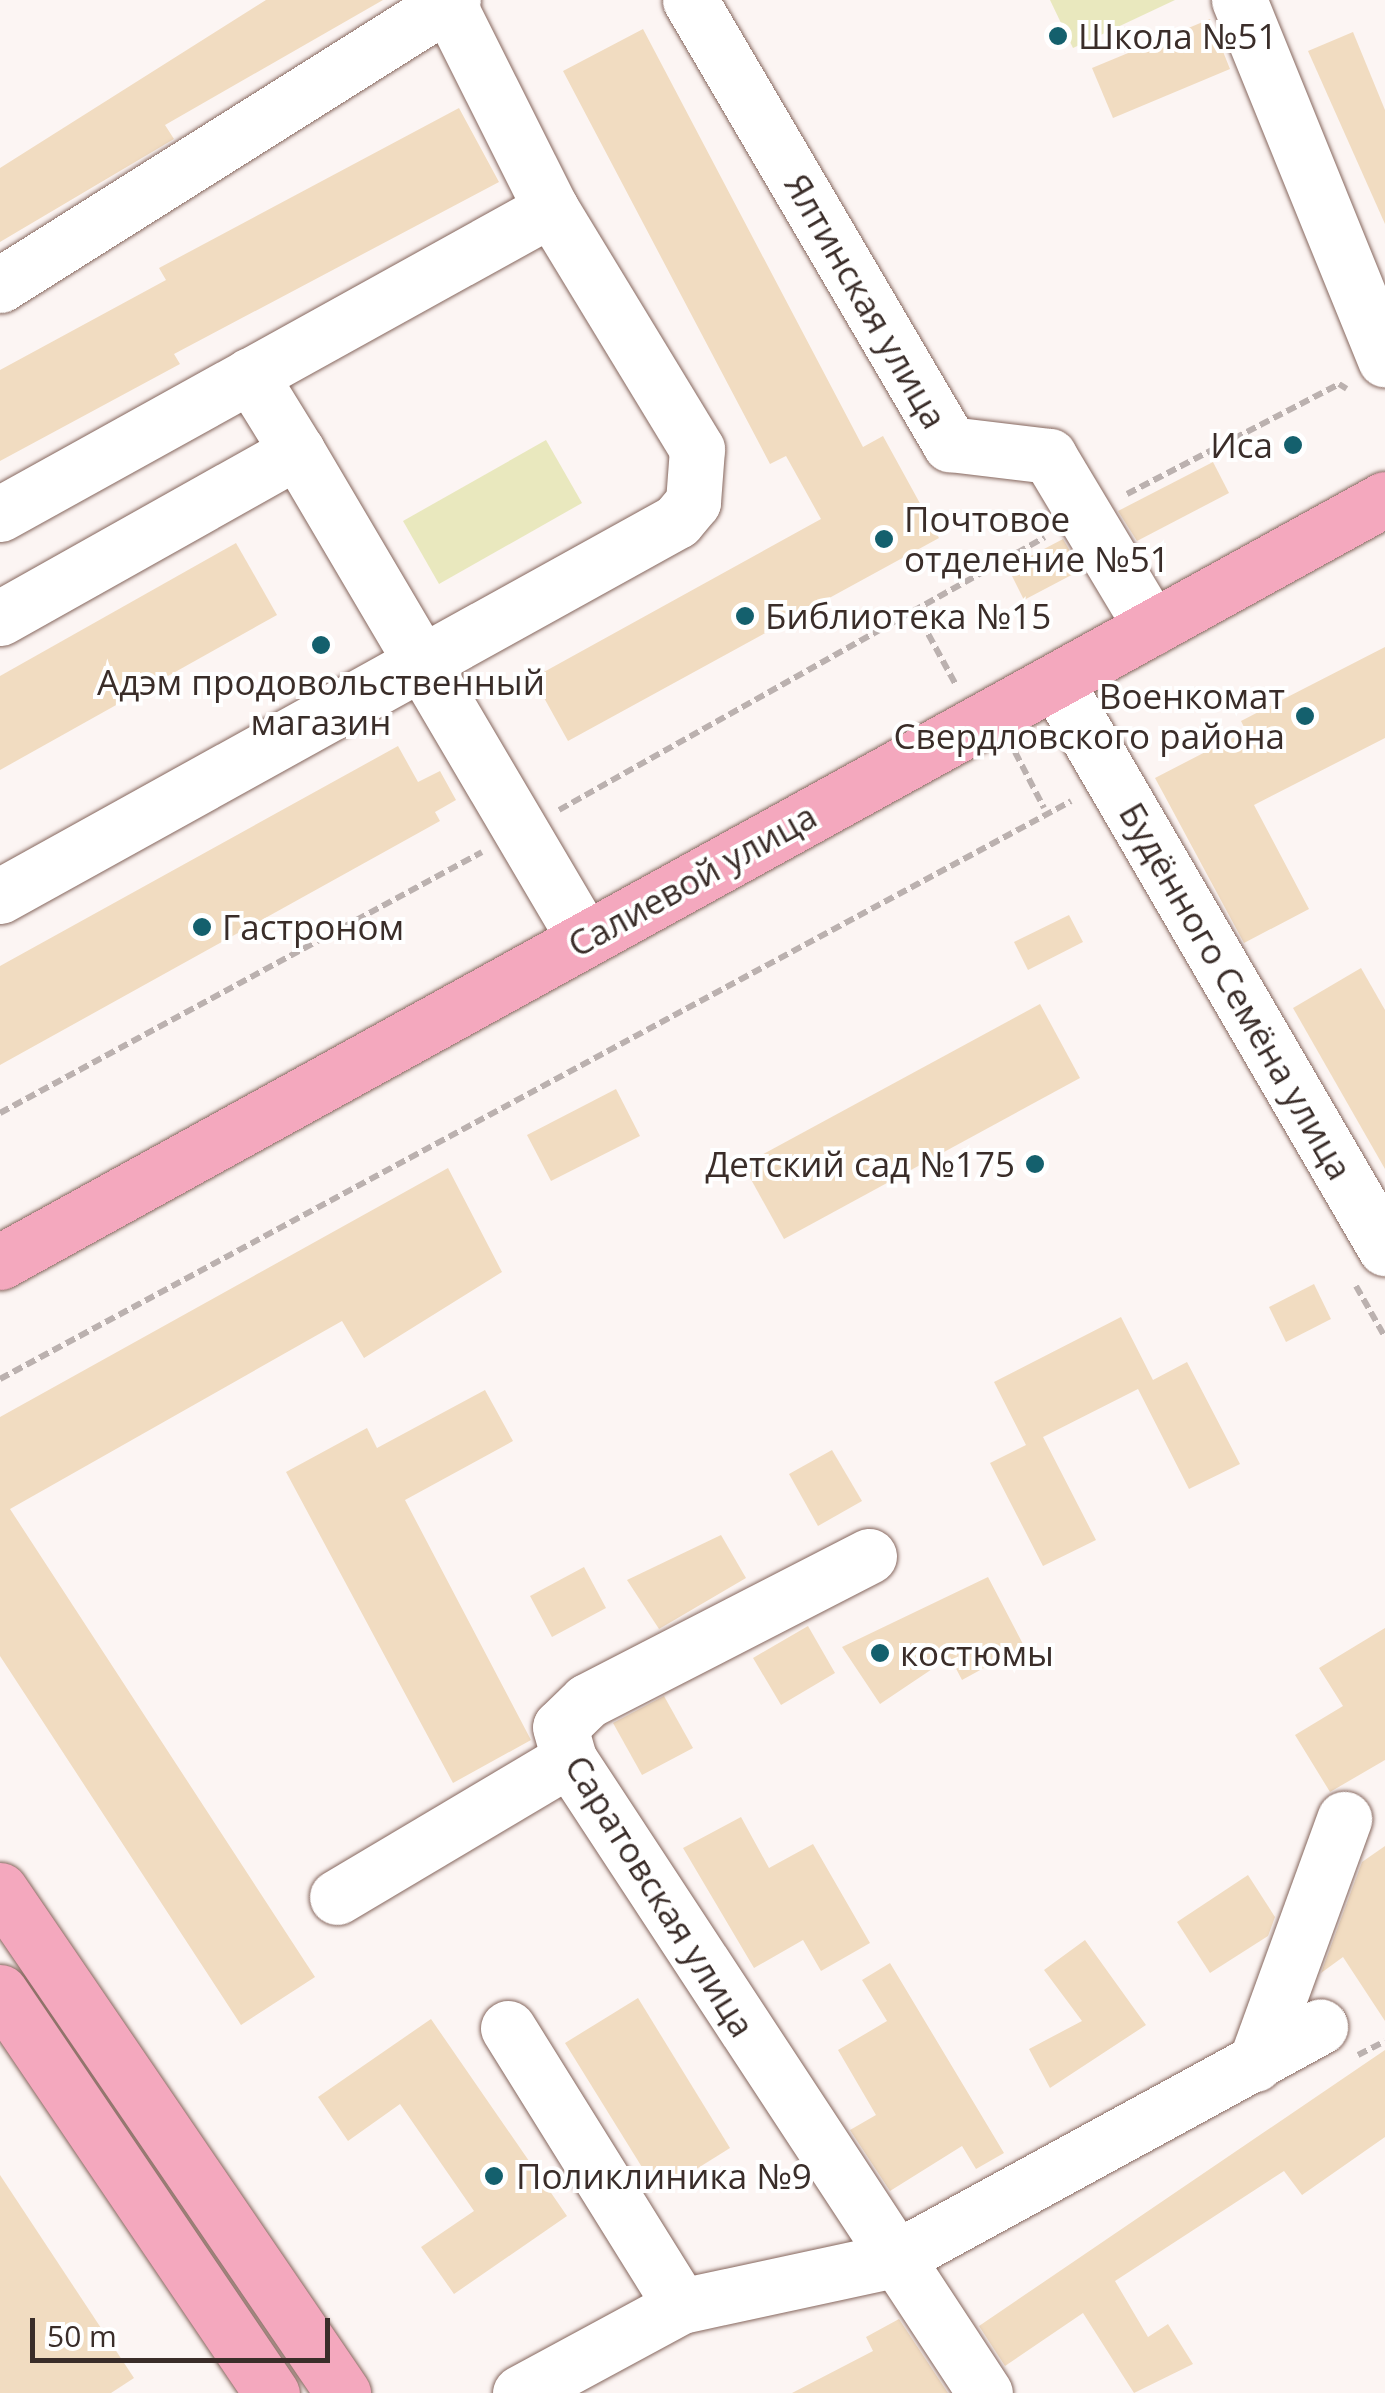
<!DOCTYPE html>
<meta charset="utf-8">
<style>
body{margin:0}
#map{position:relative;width:1385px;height:2393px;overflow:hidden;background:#fcf5f3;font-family:"Open Sans",sans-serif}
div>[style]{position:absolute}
.green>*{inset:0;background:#e9e8be}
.building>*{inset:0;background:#f1dcc1}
.path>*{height:6px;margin-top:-3px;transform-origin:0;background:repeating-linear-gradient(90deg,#bbb1af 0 10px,transparent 0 15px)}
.roads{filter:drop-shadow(0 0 2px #86675e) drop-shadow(0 0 2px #86675e)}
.minor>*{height:55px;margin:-27.5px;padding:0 27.5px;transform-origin:27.5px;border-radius:27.5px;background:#fff}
.major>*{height:55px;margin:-27.5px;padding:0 27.5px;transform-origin:27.5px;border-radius:27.5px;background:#f4a8be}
.dots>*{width:28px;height:28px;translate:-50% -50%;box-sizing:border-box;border:5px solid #fff;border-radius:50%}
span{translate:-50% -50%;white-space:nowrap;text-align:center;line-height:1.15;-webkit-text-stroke:8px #fff;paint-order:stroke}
.poi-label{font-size:35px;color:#3a2d29}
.left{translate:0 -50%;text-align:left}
.right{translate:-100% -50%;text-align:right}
.street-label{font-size:35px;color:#3a2d29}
.scale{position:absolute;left:30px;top:2318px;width:300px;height:45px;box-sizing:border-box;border:5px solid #3a2d29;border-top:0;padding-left:12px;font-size:30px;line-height:35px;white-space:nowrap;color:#3a2d29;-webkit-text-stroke:8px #fff;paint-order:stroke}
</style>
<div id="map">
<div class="green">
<div style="clip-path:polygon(1050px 0,1175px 0,1073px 48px)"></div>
<div style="clip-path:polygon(546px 440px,582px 503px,439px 584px,403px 521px)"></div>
</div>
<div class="building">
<div style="clip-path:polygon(266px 0,383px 0,165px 125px,174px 139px,0 242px,0 168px)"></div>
<div style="clip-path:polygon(1210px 19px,1230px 69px,1113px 118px,1092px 68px)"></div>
<div style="clip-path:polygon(643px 29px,863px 447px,883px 436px,939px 538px,568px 741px,533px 678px,821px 519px,786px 456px,770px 464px,563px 71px)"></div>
<div style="clip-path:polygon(1353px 32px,1385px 110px,1385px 224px,1308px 51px)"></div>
<div style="clip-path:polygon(459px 108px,499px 182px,174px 354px,180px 364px,0 461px,0 370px,166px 280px,159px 268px)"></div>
<div style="clip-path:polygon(1213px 462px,1229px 493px,1137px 541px,1118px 511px)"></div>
<div style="clip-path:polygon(1063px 539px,1081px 570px,1024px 600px,1008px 568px)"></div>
<div style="clip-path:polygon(236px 543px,277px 615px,0 770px,0 676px)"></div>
<div style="clip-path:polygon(1385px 647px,1385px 738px,1254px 805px,1309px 909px,1244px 943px,1155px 778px,1246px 731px,1241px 721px)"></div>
<div style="clip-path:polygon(398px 746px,418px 782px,440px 771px,456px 800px,435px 812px,440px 821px,0 1065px,0 966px)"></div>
<div style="clip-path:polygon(1069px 915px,1083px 942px,1028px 970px,1014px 942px)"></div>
<div style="clip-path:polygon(1361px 968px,1385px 1010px,1385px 1169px,1293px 1008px)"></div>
<div style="clip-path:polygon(1040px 1004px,1080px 1078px,784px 1239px,743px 1165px)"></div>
<div style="clip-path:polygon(616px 1089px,640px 1136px,551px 1181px,527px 1135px)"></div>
<div style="clip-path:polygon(448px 1168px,502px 1272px,364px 1358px,342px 1321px,10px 1509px,315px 1977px,241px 2025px,0 1656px,0 1417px)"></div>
<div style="clip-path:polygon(1314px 1284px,1331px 1319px,1286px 1342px,1269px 1307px)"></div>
<div style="clip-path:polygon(1121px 1317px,1153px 1380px,1187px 1362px,1240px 1464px,1189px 1489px,1138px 1389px,1043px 1437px,1096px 1540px,1043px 1566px,990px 1463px,1026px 1445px,994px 1382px)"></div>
<div style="clip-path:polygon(485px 1390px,513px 1441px,405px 1500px,531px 1740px,453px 1783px,286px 1472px,367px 1428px,377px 1448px)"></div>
<div style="clip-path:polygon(832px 1450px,862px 1501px,818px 1526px,789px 1474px)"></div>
<div style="clip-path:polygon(721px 1535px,746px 1578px,659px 1629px,627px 1580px)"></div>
<div style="clip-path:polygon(584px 1567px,606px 1608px,552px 1637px,530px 1596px)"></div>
<div style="clip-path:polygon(988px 1577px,1024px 1646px,962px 1680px,950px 1657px,880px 1704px,842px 1647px)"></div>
<div style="clip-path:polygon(808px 1626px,835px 1673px,781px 1705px,753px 1658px)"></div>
<div style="clip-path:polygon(1385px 1628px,1385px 1760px,1330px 1792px,1295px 1735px,1343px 1706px,1319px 1668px)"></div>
<div style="clip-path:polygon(664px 1696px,693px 1748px,642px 1775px,613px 1723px)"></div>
<div style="clip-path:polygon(741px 1817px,769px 1868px,813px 1844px,870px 1943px,821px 1971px,803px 1940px,754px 1968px,683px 1848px)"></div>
<div style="clip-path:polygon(1385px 1846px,1385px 2021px,1343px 1957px,1321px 1973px,1362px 1862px)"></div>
<div style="clip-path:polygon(1248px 1875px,1275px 1917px,1268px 1936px,1210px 1973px,1177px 1922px)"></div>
<div style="clip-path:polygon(1085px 1940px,1146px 2025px,1050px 2088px,1029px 2049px,1082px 2021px,1044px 1970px)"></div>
<div style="clip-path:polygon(890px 1963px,1004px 2153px,976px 2169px,962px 2146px,890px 2191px,850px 2130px,876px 2115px,838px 2050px,887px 2021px,862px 1980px)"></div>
<div style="clip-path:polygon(638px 1998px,730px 2148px,658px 2193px,565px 2043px)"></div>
<div style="clip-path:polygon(431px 2019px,567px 2216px,454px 2294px,421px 2247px,474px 2211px,400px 2104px,348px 2141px,318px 2097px)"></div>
<div style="clip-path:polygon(1385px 2050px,1385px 2137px,1302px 2195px,1284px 2171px,1115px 2281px,1148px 2337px,1168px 2324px,1193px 2364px,1134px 2393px,1083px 2313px,1005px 2366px,979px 2326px)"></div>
<div style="clip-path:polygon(0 2175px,134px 2378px,111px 2393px,0 2393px)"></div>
<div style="clip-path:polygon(899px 2319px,948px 2393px,792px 2393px,873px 2351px,866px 2337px)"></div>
</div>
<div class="path">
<div style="left:1127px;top:494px;width:239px;rotate:-27.4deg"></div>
<div style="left:1339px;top:384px;width:9px;rotate:32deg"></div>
<div style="left:914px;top:608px;width:88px;rotate:61.4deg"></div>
<div style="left:1015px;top:752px;width:63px;rotate:62.6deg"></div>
<div style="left:559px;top:810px;width:557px;rotate:-29.32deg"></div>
<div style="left:0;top:1113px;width:548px;rotate:-28.44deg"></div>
<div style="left:1356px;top:1286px;width:59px;rotate:60.4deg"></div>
<div style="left:0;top:1379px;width:1217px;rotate:-28.35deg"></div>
<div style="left:1358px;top:2055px;width:30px;rotate:-27deg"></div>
</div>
<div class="roads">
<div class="minor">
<div style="left:690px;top:0;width:515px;rotate:59.65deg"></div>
<div style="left:950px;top:444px;width:100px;rotate:6.9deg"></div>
<div style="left:1049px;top:456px;width:200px;rotate:59.1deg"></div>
<div style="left:1239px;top:0;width:388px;rotate:67.9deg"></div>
<div style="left:0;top:285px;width:535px;rotate:-32.18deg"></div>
<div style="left:250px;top:375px;width:89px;rotate:58.3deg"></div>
<div style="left:0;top:514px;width:630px;rotate:-28.97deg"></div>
<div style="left:551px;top:209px;width:230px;rotate:-116.6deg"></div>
<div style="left:0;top:618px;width:341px;rotate:-29.3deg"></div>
<div style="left:297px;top:451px;width:565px;rotate:59.49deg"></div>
<div style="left:1056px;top:682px;width:655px;rotate:59.83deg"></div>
<div style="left:0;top:896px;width:774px;rotate:-28.98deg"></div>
<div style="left:677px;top:521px;width:25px;rotate:-50deg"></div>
<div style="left:693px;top:502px;width:53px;rotate:-85.7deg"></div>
<div style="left:697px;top:449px;width:281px;rotate:-121.3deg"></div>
<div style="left:869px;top:1556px;width:317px;rotate:152.8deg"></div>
<div style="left:587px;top:1701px;width:37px;rotate:136deg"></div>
<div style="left:560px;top:1727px;width:33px;rotate:74deg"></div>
<div style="left:569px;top:1759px;width:758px;rotate:56.73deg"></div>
<div style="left:337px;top:1897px;width:270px;rotate:-30.7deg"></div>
<div style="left:508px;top:2028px;width:327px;rotate:58.1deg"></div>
<div style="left:1255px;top:2064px;width:261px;rotate:-70deg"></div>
<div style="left:520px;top:2393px;width:183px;rotate:-28.4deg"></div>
<div style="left:681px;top:2306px;width:214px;rotate:-12.2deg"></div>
<div style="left:890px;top:2261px;width:490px;rotate:-28.6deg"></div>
</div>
<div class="major">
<div style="left:0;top:1262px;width:1581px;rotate:-28.85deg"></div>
<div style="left:0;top:1890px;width:609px;rotate:55.71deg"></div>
<div style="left:0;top:1992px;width:485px;rotate:55.9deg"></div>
</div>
</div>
<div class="dots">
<div style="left:1058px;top:36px;background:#14606d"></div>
<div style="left:1293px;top:445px;background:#14606d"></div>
<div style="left:884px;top:539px;background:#14606d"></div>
<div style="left:745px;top:616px;background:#14606d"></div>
<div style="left:321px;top:645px;background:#14606d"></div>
<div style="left:1305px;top:716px;background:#14606d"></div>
<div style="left:202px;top:927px;background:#14606d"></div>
<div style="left:1035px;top:1164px;background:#14606d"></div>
<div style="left:880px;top:1653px;background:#14606d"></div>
<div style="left:494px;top:2176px;background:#14606d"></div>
</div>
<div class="poi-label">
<span class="left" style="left:1078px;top:36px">Школа №51</span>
<span class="right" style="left:1273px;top:445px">Иса</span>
<span class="left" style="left:904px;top:539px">Почтовое<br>отделение №51</span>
<span class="left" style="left:765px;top:616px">Библиотека №15</span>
<span style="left:321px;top:702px">Адэм продовольственный<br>магазин</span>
<span class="right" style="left:1285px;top:716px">Военкомат<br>Свердловского района</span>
<span class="left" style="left:222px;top:927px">Гастроном</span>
<span class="right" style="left:1015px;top:1164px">Детский сад №175</span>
<span class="left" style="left:900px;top:1653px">костюмы</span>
<span class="left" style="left:516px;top:2176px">Поликлиника №9</span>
</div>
<div class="street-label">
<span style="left:866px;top:301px;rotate:60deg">Ялтинская улица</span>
<span style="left:692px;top:880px;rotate:-29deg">Салиевой улица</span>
<span style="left:1236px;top:991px;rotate:60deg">Будённого Семёна улица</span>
<span style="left:660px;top:1896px;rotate:58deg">Саратовская улица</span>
</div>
<div class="scale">50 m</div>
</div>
